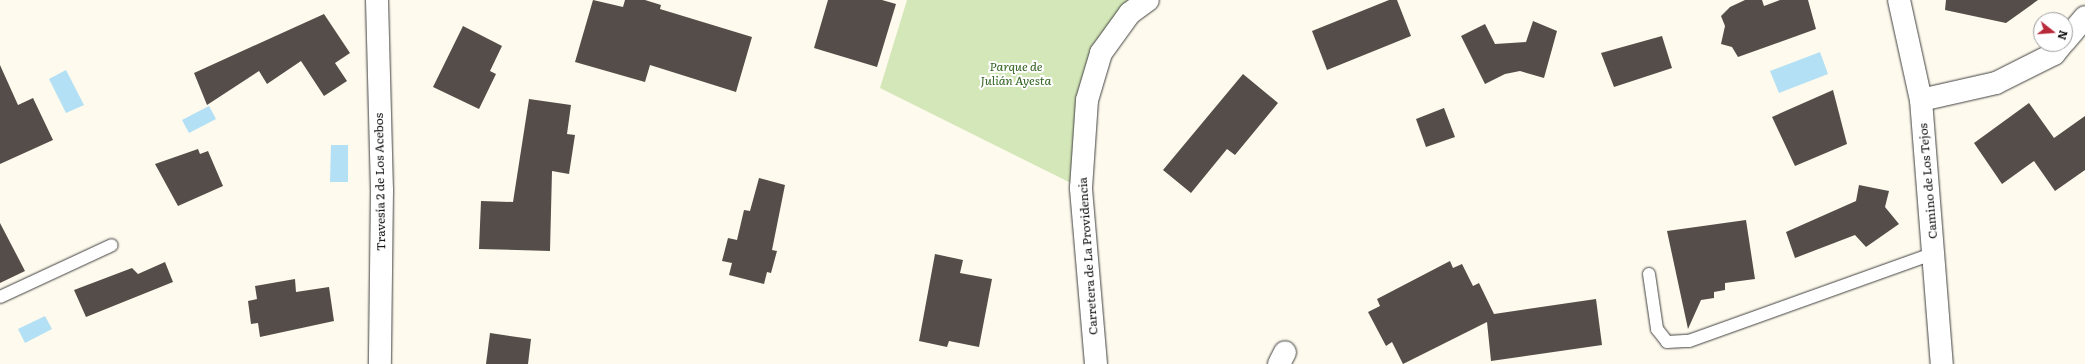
<!DOCTYPE html>
<meta charset="utf-8">
<style>
body{margin:0}
#map{position:relative;width:2085px;height:364px;overflow:hidden;background:#fefaed;font-family:Literata,serif}
div>[style]{position:absolute}
.green>*{inset:0;background:#d4e7b8}
.water>*{inset:0;background:#b3e0f4}
.building>*{inset:0;background:#554d49}
.roads{filter:drop-shadow(0 0 1px #404040) drop-shadow(0 0 1px #404040)}
.service>*{height:12px;margin:-6px;padding:0 6px;transform-origin:6px;border-radius:6px;background:#fff}
.minor>*{height:22px;margin:-11px;padding:0 11px;transform-origin:11px;border-radius:11px;background:#fff}
.tertiary>*{height:22px;margin:-11px;padding:0 11px;transform-origin:11px;border-radius:11px;background:#fff}
span{translate:-50% -50%;white-space:nowrap;text-align:center;line-height:1.15;-webkit-text-stroke:4px #fff;paint-order:stroke}
.park-label{font-size:12px;color:#31621f;font-style:italic}
.street-label{font-size:12px;color:#0d0d0d}
.north{position:absolute;left:2033px;top:12px;width:40px;height:40px;box-sizing:border-box;background:#fff;border:1px solid #9e9e9e;border-radius:50%;rotate:107deg;font-size:11px;font-weight:700;line-height:16px;text-align:center;color:#0d0d0d}
.north::after{content:'';display:block;margin:auto;width:14px;height:18px;background:#b82939;clip-path:polygon(50% 0,100% 100%,50% 72%,0 100%)}
</style>
<div id="map">
<div class="green">
<div style="clip-path:polygon(907px 0,1148px 0,1101px 53px,1081px 188px,880px 88px)"></div>
</div>
<div class="water">
<div style="clip-path:polygon(1820px 52px,1828px 74px,1779px 93px,1770px 71px)"></div>
<div style="clip-path:polygon(66px 70px,84px 105px,66px 113px,49px 79px)"></div>
<div style="clip-path:polygon(209px 106px,216px 119px,189px 133px,182px 120px)"></div>
<div style="clip-path:polygon(331px 145px,348px 145px,348px 182px,330px 182px)"></div>
<div style="clip-path:polygon(45px 316px,52px 329px,25px 343px,18px 329px)"></div>
</div>
<div class="building">
<div style="clip-path:polygon(593px 0,623px 7px,625px 0,645px 0,661px 5px,660px 9px,752px 37px,736px 92px,650px 65px,645px 82px,575px 62px)"></div>
<div style="clip-path:polygon(828px 0,882px 0,896px 4px,877px 67px,814px 48px)"></div>
<div style="clip-path:polygon(1389px 0,1397px 0,1411px 36px,1327px 70px,1312px 31px)"></div>
<div style="clip-path:polygon(1745px 0,1762px 0,1764px 6px,1780px 0,1808px 0,1816px 29px,1738px 57px,1732px 47px,1721px 44px,1725px 26px,1721px 16px,1730px 7px)"></div>
<div style="clip-path:polygon(1946px 0,2038px 0,2006px 23px,1945px 10px)"></div>
<div style="clip-path:polygon(324px 14px,350px 53px,335px 63px,347px 81px,324px 96px,301px 61px,267px 84px,259px 71px,207px 105px,194px 73px)"></div>
<div style="clip-path:polygon(1533px 21px,1557px 31px,1544px 78px,1520px 71px,1505px 74px,1485px 84px,1461px 36px,1485px 24px,1495px 44px,1526px 42px)"></div>
<div style="clip-path:polygon(463px 26px,502px 46px,490px 71px,496px 74px,479px 109px,433px 87px)"></div>
<div style="clip-path:polygon(1662px 36px,1672px 68px,1614px 87px,1601px 53px)"></div>
<div style="clip-path:polygon(0 65px,18px 105px,33px 98px,53px 140px,0 164px)"></div>
<div style="clip-path:polygon(1243px 74px,1278px 103px,1235px 155px,1227px 149px,1191px 193px,1163px 170px)"></div>
<div style="clip-path:polygon(1833px 90px,1847px 144px,1795px 166px,1772px 117px)"></div>
<div style="clip-path:polygon(529px 99px,571px 105px,567px 134px,575px 135px,569px 174px,552px 171px,550px 251px,479px 249px,481px 201px,513px 202px)"></div>
<div style="clip-path:polygon(2029px 103px,2054px 138px,2085px 116px,2085px 170px,2055px 191px,2034px 161px,2002px 184px,1974px 143px)"></div>
<div style="clip-path:polygon(1444px 108px,1455px 137px,1426px 147px,1416px 119px)"></div>
<div style="clip-path:polygon(198px 149px,200px 154px,208px 151px,223px 186px,178px 206px,155px 164px)"></div>
<div style="clip-path:polygon(759px 178px,785px 185px,772px 250px,777px 251px,771px 273px,767px 272px,764px 284px,729px 275px,732px 263px,722px 261px,728px 238px,737px 240px,744px 210px,750px 211px)"></div>
<div style="clip-path:polygon(1859px 185px,1889px 191px,1885px 207px,1899px 224px,1866px 247px,1855px 235px,1795px 258px,1786px 232px,1856px 201px)"></div>
<div style="clip-path:polygon(1746px 220px,1755px 279px,1725px 283px,1725px 290px,1714px 292px,1714px 298px,1701px 300px,1688px 329px,1667px 231px)"></div>
<div style="clip-path:polygon(0 223px,25px 271px,0 283px)"></div>
<div style="clip-path:polygon(935px 254px,963px 260px,960px 273px,992px 279px,979px 347px,949px 341px,947px 347px,919px 341px)"></div>
<div style="clip-path:polygon(1450px 261px,1453px 268px,1462px 264px,1473px 286px,1479px 283px,1494px 314px,1596px 299px,1602px 345px,1491px 361px,1487px 322px,1403px 364px,1392px 342px,1386px 346px,1368px 312px,1380px 306px,1377px 299px)"></div>
<div style="clip-path:polygon(165px 262px,173px 282px,86px 317px,74px 290px,132px 268px,138px 274px)"></div>
<div style="clip-path:polygon(295px 279px,296px 292px,329px 287px,334px 321px,260px 337px,258px 323px,251px 324px,248px 301px,257px 299px,255px 286px)"></div>
<div style="clip-path:polygon(490px 333px,531px 339px,528px 364px,486px 364px)"></div>
</div>
<div class="roads">
<div class="service">
<div style="left:1649px;top:274px;width:56px;rotate:81.7deg"></div>
<div style="left:1657px;top:329px;width:16px;rotate:52deg"></div>
<div style="left:1667px;top:342px;width:22px;rotate:-3deg"></div>
<div style="left:1689px;top:341px;width:261px;rotate:-19.7deg"></div>
<div style="left:0;top:297px;width:123px;rotate:-24.9deg"></div>
</div>
<div class="minor">
<div style="left:377px;top:0;width:190px;rotate:88.5deg"></div>
<div style="left:382px;top:190px;width:174px;rotate:90.7deg"></div>
<div style="left:1899px;top:0;width:102px;rotate:77.6deg"></div>
<div style="left:1921px;top:100px;width:265px;rotate:85.5deg"></div>
<div style="left:2065px;top:41px;width:31px;rotate:-50deg"></div>
<div style="left:1921px;top:100px;width:77px;rotate:-12.8deg"></div>
<div style="left:1996px;top:83px;width:65px;rotate:-26.6deg"></div>
<div style="left:2054px;top:54px;width:13px;rotate:-51deg"></div>
<div style="left:1279px;top:364px;width:13px;rotate:-63deg"></div>
</div>
<div class="tertiary">
<div style="left:1096px;top:364px;width:177px;rotate:-94.9deg"></div>
<div style="left:1081px;top:188px;width:88px;rotate:-86.1deg"></div>
<div style="left:1087px;top:100px;width:49px;rotate:-73.4deg"></div>
<div style="left:1101px;top:53px;width:49px;rotate:-54.1deg"></div>
<div style="left:1130px;top:13px;width:22px;rotate:-36deg"></div>
</div>
</div>
<div class="park-label">
<span style="left:1016px;top:74px">Parque de<br>Julián Ayesta</span>
</div>
<div class="street-label">
<span style="left:1928px;top:181px;rotate:-95deg">Camino de Los Tejos</span>
<span style="left:380px;top:182px;rotate:-91deg">Travesía 2 de Los Acebos</span>
<span style="left:1088px;top:256px;rotate:-94deg">Carretera de La Providencia</span>
</div>
<div class="north">N</div>
</div>
